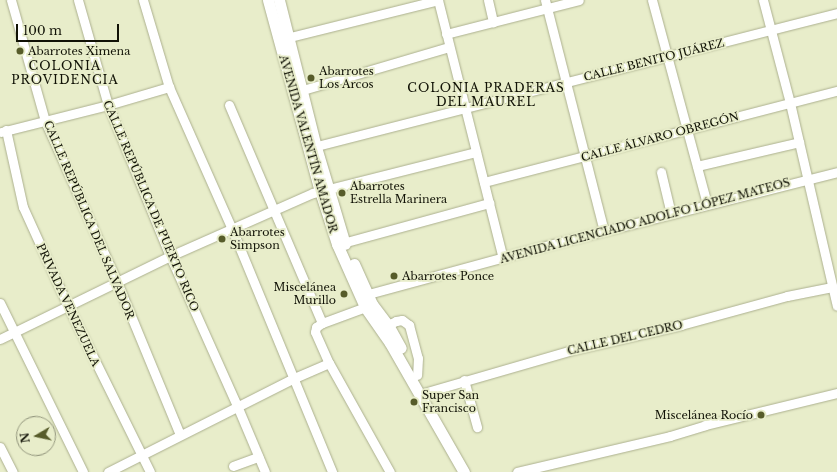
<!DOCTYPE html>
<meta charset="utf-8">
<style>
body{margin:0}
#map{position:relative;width:837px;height:472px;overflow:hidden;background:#e8edca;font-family:"Libre Baskerville",serif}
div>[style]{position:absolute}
.roads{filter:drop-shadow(0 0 1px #acb08f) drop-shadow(0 0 1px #acb08f)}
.minor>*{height:9px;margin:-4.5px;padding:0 4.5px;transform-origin:4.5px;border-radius:4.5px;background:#fff}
.major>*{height:11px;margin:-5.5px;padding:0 5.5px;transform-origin:5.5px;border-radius:5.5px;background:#fff}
.dots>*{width:11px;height:11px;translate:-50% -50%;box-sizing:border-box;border:2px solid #e8edca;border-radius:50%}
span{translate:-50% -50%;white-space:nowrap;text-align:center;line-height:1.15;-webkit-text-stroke:3.5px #e8edca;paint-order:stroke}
.poi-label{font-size:11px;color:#111206}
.left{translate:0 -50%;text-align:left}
.right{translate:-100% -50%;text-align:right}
.street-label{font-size:11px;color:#111206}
.neighbourhood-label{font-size:12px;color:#111206;letter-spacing:1px}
.north{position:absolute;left:16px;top:416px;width:40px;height:40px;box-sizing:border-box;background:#e8edca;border:1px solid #92957c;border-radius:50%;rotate:261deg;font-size:11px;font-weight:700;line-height:16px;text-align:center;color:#111206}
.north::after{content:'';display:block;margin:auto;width:14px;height:18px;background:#575c2a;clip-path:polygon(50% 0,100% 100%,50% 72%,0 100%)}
.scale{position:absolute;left:16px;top:24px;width:103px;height:18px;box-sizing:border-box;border:2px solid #111206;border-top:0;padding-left:5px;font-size:12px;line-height:14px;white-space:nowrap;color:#111206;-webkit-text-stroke:3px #e8edca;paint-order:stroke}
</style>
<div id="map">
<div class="roads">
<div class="minor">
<div style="left:11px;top:0;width:126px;rotate:74.3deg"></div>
<div style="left:45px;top:121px;width:176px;rotate:65.9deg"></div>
<div style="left:117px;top:282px;width:165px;rotate:67.6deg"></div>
<div style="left:78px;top:0;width:109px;rotate:74.1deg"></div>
<div style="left:108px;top:105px;width:163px;rotate:67.7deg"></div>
<div style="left:170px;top:256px;width:167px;rotate:65.9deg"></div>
<div style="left:238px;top:408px;width:69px;rotate:67.1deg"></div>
<div style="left:143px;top:0;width:91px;rotate:73.4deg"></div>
<div style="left:169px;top:87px;width:155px;rotate:66.1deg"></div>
<div style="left:232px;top:229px;width:263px;rotate:67.6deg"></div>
<div style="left:438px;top:0;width:266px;rotate:75.9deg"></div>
<div style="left:488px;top:0;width:23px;rotate:77deg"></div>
<div style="left:545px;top:0;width:238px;rotate:75.7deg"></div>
<div style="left:652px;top:0;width:211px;rotate:74.9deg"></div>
<div style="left:763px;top:0;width:106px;rotate:75.3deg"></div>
<div style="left:790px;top:103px;width:208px;rotate:77deg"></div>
<div style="left:446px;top:34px;width:137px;rotate:-14.3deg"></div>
<div style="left:282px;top:39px;width:161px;rotate:-14deg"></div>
<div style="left:296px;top:92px;width:159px;rotate:-16.4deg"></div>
<div style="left:229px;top:105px;width:237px;rotate:66.9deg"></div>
<div style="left:6px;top:130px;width:79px;rotate:77.6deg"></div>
<div style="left:23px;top:207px;width:109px;rotate:65.6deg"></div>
<div style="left:68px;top:306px;width:185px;rotate:63.7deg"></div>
<div style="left:1px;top:132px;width:110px;rotate:-14.2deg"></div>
<div style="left:108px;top:105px;width:64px;rotate:-16.4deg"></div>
<div style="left:309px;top:148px;width:545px;rotate:-14.34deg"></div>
<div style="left:697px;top:166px;width:105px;rotate:-13.2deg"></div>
<div style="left:661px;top:172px;width:43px;rotate:76.6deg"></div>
<div style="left:484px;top:182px;width:365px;rotate:-14.5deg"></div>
<div style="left:339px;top:244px;width:156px;rotate:-15.3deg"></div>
<div style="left:361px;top:296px;width:191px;rotate:-15.2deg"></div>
<div style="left:545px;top:246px;width:301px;rotate:-14.2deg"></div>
<div style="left:0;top:303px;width:188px;rotate:63.8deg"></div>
<div style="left:371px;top:305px;width:52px;rotate:159.8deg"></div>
<div style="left:322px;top:323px;width:7px;rotate:146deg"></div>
<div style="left:316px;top:327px;width:5px;rotate:101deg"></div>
<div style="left:315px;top:332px;width:34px;rotate:66deg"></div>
<div style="left:329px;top:363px;width:125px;rotate:60.8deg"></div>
<div style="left:388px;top:325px;width:9px;rotate:-27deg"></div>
<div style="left:396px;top:321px;width:6px;rotate:-9deg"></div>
<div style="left:402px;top:320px;width:9px;rotate:36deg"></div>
<div style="left:409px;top:325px;width:34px;rotate:75deg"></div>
<div style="left:418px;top:358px;width:17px;rotate:93deg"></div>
<div style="left:0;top:339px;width:189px;rotate:-26deg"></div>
<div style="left:170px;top:256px;width:156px;rotate:-23.8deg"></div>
<div style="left:313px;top:193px;width:168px;rotate:-14.1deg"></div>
<div style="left:464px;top:380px;width:49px;rotate:74.5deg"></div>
<div style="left:420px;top:394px;width:158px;rotate:-16.1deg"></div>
<div style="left:572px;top:350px;width:112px;rotate:-12.9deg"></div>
<div style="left:681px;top:325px;width:110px;rotate:-15.3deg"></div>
<div style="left:787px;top:296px;width:46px;rotate:-11.3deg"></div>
<div style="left:0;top:447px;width:28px;rotate:63deg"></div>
<div style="left:233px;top:466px;width:27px;rotate:-20deg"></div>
<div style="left:108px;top:472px;width:206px;rotate:-26.8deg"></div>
<div style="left:292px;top:379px;width:40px;rotate:-23.4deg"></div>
<div style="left:517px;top:472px;width:157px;rotate:-13.2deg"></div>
<div style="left:670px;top:436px;width:37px;rotate:-17deg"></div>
<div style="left:705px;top:425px;width:136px;rotate:-13.6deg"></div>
</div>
<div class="major">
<div style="left:268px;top:0;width:198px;rotate:74.8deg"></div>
<div style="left:320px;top:191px;width:56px;rotate:72.2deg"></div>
<div style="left:337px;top:244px;width:69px;rotate:66deg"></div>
<div style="left:365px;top:307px;width:44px;rotate:55.2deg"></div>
<div style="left:390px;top:343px;width:149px;rotate:60.2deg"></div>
<div style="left:279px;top:0;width:152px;rotate:75.9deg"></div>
<div style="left:316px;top:147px;width:101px;rotate:73.4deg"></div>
<div style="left:354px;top:264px;width:44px;rotate:65.8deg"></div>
<div style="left:372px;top:304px;width:26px;rotate:53deg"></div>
<div style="left:388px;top:325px;width:26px;rotate:61deg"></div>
</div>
</div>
<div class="dots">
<div style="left:20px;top:51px;background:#575c2a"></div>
<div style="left:311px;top:78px;background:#575c2a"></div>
<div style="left:342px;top:193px;background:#575c2a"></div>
<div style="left:222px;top:239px;background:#575c2a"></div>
<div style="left:394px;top:276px;background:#575c2a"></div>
<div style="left:344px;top:294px;background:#575c2a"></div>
<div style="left:414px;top:402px;background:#575c2a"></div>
<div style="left:761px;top:415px;background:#575c2a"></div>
</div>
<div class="poi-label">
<span class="left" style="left:28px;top:51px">Abarrotes Ximena</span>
<span class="left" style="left:319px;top:78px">Abarrotes<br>Los Arcos</span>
<span class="left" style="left:350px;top:193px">Abarrotes<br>Estrella Marinera</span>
<span class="left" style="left:230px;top:239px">Abarrotes<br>Simpson</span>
<span class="left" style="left:402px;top:276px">Abarrotes Ponce</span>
<span class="right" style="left:336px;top:294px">Miscelánea<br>Murillo</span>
<span class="left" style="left:422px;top:402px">Super San<br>Francisco</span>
<span class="right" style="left:753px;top:415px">Miscelánea Rocío</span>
</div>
<div class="street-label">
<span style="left:654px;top:60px;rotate:-14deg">CALLE BENITO JUÁREZ</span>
<span style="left:660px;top:137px;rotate:-15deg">CALLE ÁLVARO OBREGÓN</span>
<span style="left:308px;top:144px;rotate:74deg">AVENIDA VALENTÍN AMADOR</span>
<span style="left:151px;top:206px;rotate:67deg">CALLE REPÚBLICA DE PUERTO RICO</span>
<span style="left:89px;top:220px;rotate:67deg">CALLE REPÚBLICA DEL SALVADOR</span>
<span style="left:645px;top:221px;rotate:-15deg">AVENIDA LICENCIADO ADOLFO LÓPEZ MATEOS</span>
<span style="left:68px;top:305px;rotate:65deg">PRIVADA VENEZUELA</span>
<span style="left:625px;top:338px;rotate:-13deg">CALLE DEL CEDRO</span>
</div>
<div class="neighbourhood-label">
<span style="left:65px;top:73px">COLONIA<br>PROVIDENCIA</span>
<span style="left:486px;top:95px">COLONIA PRADERAS<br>DEL MAUREL</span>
</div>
<div class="north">N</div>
<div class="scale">100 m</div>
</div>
